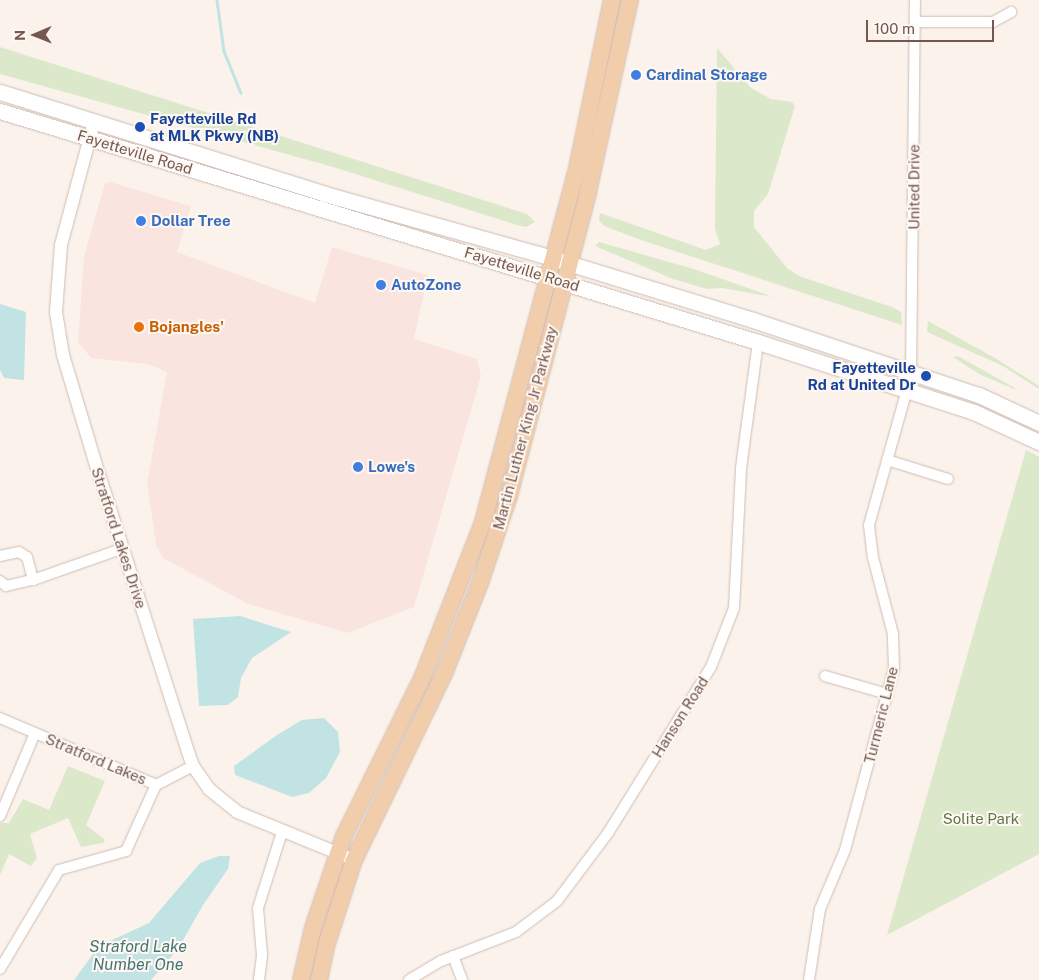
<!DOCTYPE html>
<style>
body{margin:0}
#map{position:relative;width:1039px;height:980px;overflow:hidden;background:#fbf3eb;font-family:"Public Sans",sans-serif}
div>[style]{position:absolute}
.commercial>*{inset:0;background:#fae4e0}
.green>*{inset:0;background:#dbe8ca}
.water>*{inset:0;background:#c1e3e3}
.stream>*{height:2.5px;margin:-1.25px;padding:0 1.25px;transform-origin:1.25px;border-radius:1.25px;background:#c1e3e3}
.roads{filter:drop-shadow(0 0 1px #cebcb4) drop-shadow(0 0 1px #cebcb4)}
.minor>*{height:10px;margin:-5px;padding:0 5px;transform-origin:5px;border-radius:5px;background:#fff}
.tertiary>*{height:12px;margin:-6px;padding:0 6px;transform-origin:6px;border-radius:6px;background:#fff}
.secondary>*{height:15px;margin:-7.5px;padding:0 7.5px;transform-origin:7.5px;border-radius:7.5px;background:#fff}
.primary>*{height:16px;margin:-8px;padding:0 8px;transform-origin:8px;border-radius:8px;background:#f2cdab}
.dots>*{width:14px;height:14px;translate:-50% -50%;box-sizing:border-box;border:2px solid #fef7f2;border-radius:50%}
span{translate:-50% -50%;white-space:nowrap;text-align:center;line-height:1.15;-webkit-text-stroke:4px #fef7f2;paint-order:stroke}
.shop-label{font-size:15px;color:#366cbe;font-weight:700}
.left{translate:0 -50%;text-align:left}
.transit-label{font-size:15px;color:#164399;font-weight:700}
.right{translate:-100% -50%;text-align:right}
.street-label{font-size:15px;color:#745850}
.food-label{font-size:15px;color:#c56008;font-weight:700}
.park-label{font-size:15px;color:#5e7849}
.water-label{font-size:16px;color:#457677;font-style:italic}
.north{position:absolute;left:10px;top:10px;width:50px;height:50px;-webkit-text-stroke:4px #fef7f2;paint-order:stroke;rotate:269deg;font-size:14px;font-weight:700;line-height:20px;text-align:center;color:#745850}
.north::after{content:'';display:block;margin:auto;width:18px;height:22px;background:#745850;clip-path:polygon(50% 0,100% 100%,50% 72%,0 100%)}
.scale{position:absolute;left:866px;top:20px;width:128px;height:22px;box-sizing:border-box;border:2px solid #745850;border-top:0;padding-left:6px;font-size:15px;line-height:18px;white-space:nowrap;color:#745850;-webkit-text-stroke:4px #fef7f2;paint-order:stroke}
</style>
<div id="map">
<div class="commercial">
<div style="clip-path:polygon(110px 182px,191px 206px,177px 252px,315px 303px,332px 247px,428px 275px,414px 339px,477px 359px,481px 376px,414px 607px,348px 633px,248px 604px,163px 558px,156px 545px,147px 483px,167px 372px,147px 364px,91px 358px,78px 342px,84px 256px,105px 183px)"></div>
</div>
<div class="green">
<div style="clip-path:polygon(0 47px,527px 214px,535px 222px,526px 227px,517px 225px,333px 167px,0 74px)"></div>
<div style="clip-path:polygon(717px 48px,751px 88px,771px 99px,792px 102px,795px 106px,768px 194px,754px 211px,754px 227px,787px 268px,799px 276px,892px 307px,901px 312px,902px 325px,641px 240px,604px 226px,599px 220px,600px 213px,706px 250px,720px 244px,715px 229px)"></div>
<div style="clip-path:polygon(599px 242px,697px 270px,773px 297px,722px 288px,707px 289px,673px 279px,595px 246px)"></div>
<div style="clip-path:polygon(928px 321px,995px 358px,1039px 386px,1039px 389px,1003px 366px,927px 332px)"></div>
<div style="clip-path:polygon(958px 356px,1013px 387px,1016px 390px,979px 374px,953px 357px)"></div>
<div style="clip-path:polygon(1026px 450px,1039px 457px,1039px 854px,887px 935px)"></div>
<div style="clip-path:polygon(68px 766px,105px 781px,86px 825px,105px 840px,103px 843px,81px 847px,68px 818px,30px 834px,37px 858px,31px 866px,9px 854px,0 875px,0 823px,9px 823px,23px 799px,49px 810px)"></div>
</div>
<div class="water">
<div style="clip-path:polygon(0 304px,26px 312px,24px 380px,4px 378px,0 370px)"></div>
<div style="clip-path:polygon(240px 616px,291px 632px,252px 658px,241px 678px,238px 697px,228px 705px,199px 706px,193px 619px)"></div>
<div style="clip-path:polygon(324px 718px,338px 732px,340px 752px,326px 778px,309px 793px,292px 797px,235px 775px,234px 766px,277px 735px,302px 720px)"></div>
<div style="clip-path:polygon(219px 856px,230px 856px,228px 869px,203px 905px,178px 949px,151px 980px,74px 980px,99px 946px,149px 923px,200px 863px)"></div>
</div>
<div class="stream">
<div style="left:217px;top:0;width:51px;rotate:82.2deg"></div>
<div style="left:224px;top:51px;width:45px;rotate:68deg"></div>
</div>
<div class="roads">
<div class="minor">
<div style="left:915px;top:22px;width:78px"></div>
<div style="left:993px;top:22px;width:21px;rotate:-29deg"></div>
<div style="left:911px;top:375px;width:375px;rotate:-89.4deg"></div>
<div style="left:887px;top:460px;width:64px;rotate:17.3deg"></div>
<div style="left:0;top:556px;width:19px;rotate:-12deg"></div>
<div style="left:19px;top:552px;width:9px;rotate:32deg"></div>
<div style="left:27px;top:557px;width:24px;rotate:75deg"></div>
<div style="left:0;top:581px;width:8px;rotate:40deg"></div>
<div style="left:6px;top:586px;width:28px;rotate:-13deg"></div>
<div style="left:33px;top:580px;width:93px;rotate:-19.4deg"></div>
<div style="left:825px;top:676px;width:65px;rotate:16.2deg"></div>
<div style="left:0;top:718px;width:170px;rotate:23.2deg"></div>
<div style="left:0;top:816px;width:90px;rotate:-67.1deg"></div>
<div style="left:453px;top:956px;width:26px;rotate:69deg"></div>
<div style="left:0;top:969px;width:115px;rotate:-59.2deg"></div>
<div style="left:59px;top:870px;width:70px;rotate:-15.8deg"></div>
<div style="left:126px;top:851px;width:72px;rotate:-65.6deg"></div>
<div style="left:156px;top:785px;width:42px;rotate:-27.2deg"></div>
<div style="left:259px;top:980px;width:25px;rotate:-83deg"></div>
<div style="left:262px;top:955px;width:47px;rotate:-94.9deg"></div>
<div style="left:258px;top:908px;width:80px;rotate:-72.5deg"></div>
<div style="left:409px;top:980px;width:37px;rotate:-31deg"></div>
<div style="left:441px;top:961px;width:80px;rotate:-21.1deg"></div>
<div style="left:516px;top:932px;width:51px;rotate:-37.1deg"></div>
<div style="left:557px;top:901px;width:85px;rotate:-53.1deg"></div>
<div style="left:608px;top:833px;width:195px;rotate:-58.2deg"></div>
<div style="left:711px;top:667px;width:63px;rotate:-68.7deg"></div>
<div style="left:734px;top:608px;width:140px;rotate:-87.1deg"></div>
<div style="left:741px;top:468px;width:127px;rotate:-82.3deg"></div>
<div style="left:809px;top:980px;width:72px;rotate:-81.2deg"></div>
<div style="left:820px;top:909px;width:64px;rotate:-67deg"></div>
<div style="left:845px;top:850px;width:188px;rotate:-74.9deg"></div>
<div style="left:894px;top:668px;width:34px;rotate:-92deg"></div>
<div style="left:893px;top:634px;width:79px;rotate:-104.7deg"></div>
<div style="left:873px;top:558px;width:33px;rotate:-97deg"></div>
<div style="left:869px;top:525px;width:140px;rotate:-74.3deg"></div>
</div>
<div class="tertiary">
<div style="left:94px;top:122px;width:127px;rotate:105deg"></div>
<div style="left:61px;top:245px;width:67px;rotate:94.3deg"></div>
<div style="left:56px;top:312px;width:44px;rotate:80.8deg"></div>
<div style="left:63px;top:355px;width:112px;rotate:73.3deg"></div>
<div style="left:95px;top:462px;width:301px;rotate:72.2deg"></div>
<div style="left:187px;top:749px;width:18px;rotate:71deg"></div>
<div style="left:193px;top:766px;width:28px;rotate:55deg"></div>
<div style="left:209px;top:789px;width:36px;rotate:39deg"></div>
<div style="left:237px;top:812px;width:117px;rotate:22.2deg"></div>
</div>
<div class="secondary">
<div style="left:0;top:92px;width:341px;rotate:17.4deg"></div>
<div style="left:325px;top:194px;width:222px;rotate:15.7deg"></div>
<div style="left:539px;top:254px;width:224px;rotate:17.1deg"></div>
<div style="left:753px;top:320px;width:238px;rotate:18.4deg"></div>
<div style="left:979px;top:395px;width:66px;rotate:25deg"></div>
<div style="left:0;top:111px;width:792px;rotate:16.95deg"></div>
<div style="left:758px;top:342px;width:227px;rotate:18deg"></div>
<div style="left:974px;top:412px;width:72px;rotate:24.8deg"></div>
</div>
<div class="primary">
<div style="left:301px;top:980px;width:53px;rotate:-77deg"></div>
<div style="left:313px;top:928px;width:97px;rotate:-71.4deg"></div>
<div style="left:344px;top:836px;width:178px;rotate:-63.7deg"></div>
<div style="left:423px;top:676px;width:165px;rotate:-68.7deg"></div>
<div style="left:483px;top:522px;width:370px;rotate:-75.1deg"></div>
<div style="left:578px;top:164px;width:167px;rotate:-78.3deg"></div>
<div style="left:319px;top:980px;width:38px;rotate:-78deg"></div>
<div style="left:327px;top:943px;width:87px;rotate:-72deg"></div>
<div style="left:354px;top:860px;width:207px;rotate:-64.2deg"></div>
<div style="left:444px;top:674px;width:98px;rotate:-68.4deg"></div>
<div style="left:480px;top:583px;width:92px;rotate:-71.6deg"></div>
<div style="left:509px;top:496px;width:314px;rotate:-75.4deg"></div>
<div style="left:588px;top:192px;width:197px;rotate:-77.7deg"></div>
</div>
</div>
<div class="dots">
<div style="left:636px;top:75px;background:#3f7fe0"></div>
<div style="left:140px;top:127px;background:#1a4fb4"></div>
<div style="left:141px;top:221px;background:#3f7fe0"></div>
<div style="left:381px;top:285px;background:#3f7fe0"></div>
<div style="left:139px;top:327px;background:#e8710a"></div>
<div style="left:926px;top:376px;background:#1a4fb4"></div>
<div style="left:358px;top:467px;background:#3f7fe0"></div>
</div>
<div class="shop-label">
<span class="left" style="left:646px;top:75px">Cardinal Storage</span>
<span class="left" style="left:151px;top:221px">Dollar Tree</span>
<span class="left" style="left:391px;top:285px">AutoZone</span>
<span class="left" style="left:368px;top:467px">Lowe's</span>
</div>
<div class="transit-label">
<span class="left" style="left:150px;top:127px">Fayetteville Rd<br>at MLK Pkwy (NB)</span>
<span class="right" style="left:916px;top:376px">Fayetteville<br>Rd at United Dr</span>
</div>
<div class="street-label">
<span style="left:135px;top:152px;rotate:17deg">Fayetteville Road</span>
<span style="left:914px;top:187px;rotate:-90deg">United Drive</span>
<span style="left:522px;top:269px;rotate:17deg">Fayetteville Road</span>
<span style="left:525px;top:428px;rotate:-75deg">Martin Luther King Jr Parkway</span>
<span style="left:119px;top:538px;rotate:72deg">Stratford Lakes Drive</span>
<span style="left:881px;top:715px;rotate:-76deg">Turmeric Lane</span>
<span style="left:680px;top:717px;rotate:-58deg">Hanson Road</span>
<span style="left:96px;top:759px;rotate:23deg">Stratford Lakes</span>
</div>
<div class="food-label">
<span class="left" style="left:149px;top:327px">Bojangles'</span>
</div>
<div class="park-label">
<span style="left:981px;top:819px">Solite Park</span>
</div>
<div class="water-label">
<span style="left:138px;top:956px">Straford Lake<br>Number One</span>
</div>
<div class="north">N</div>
<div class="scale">100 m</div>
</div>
